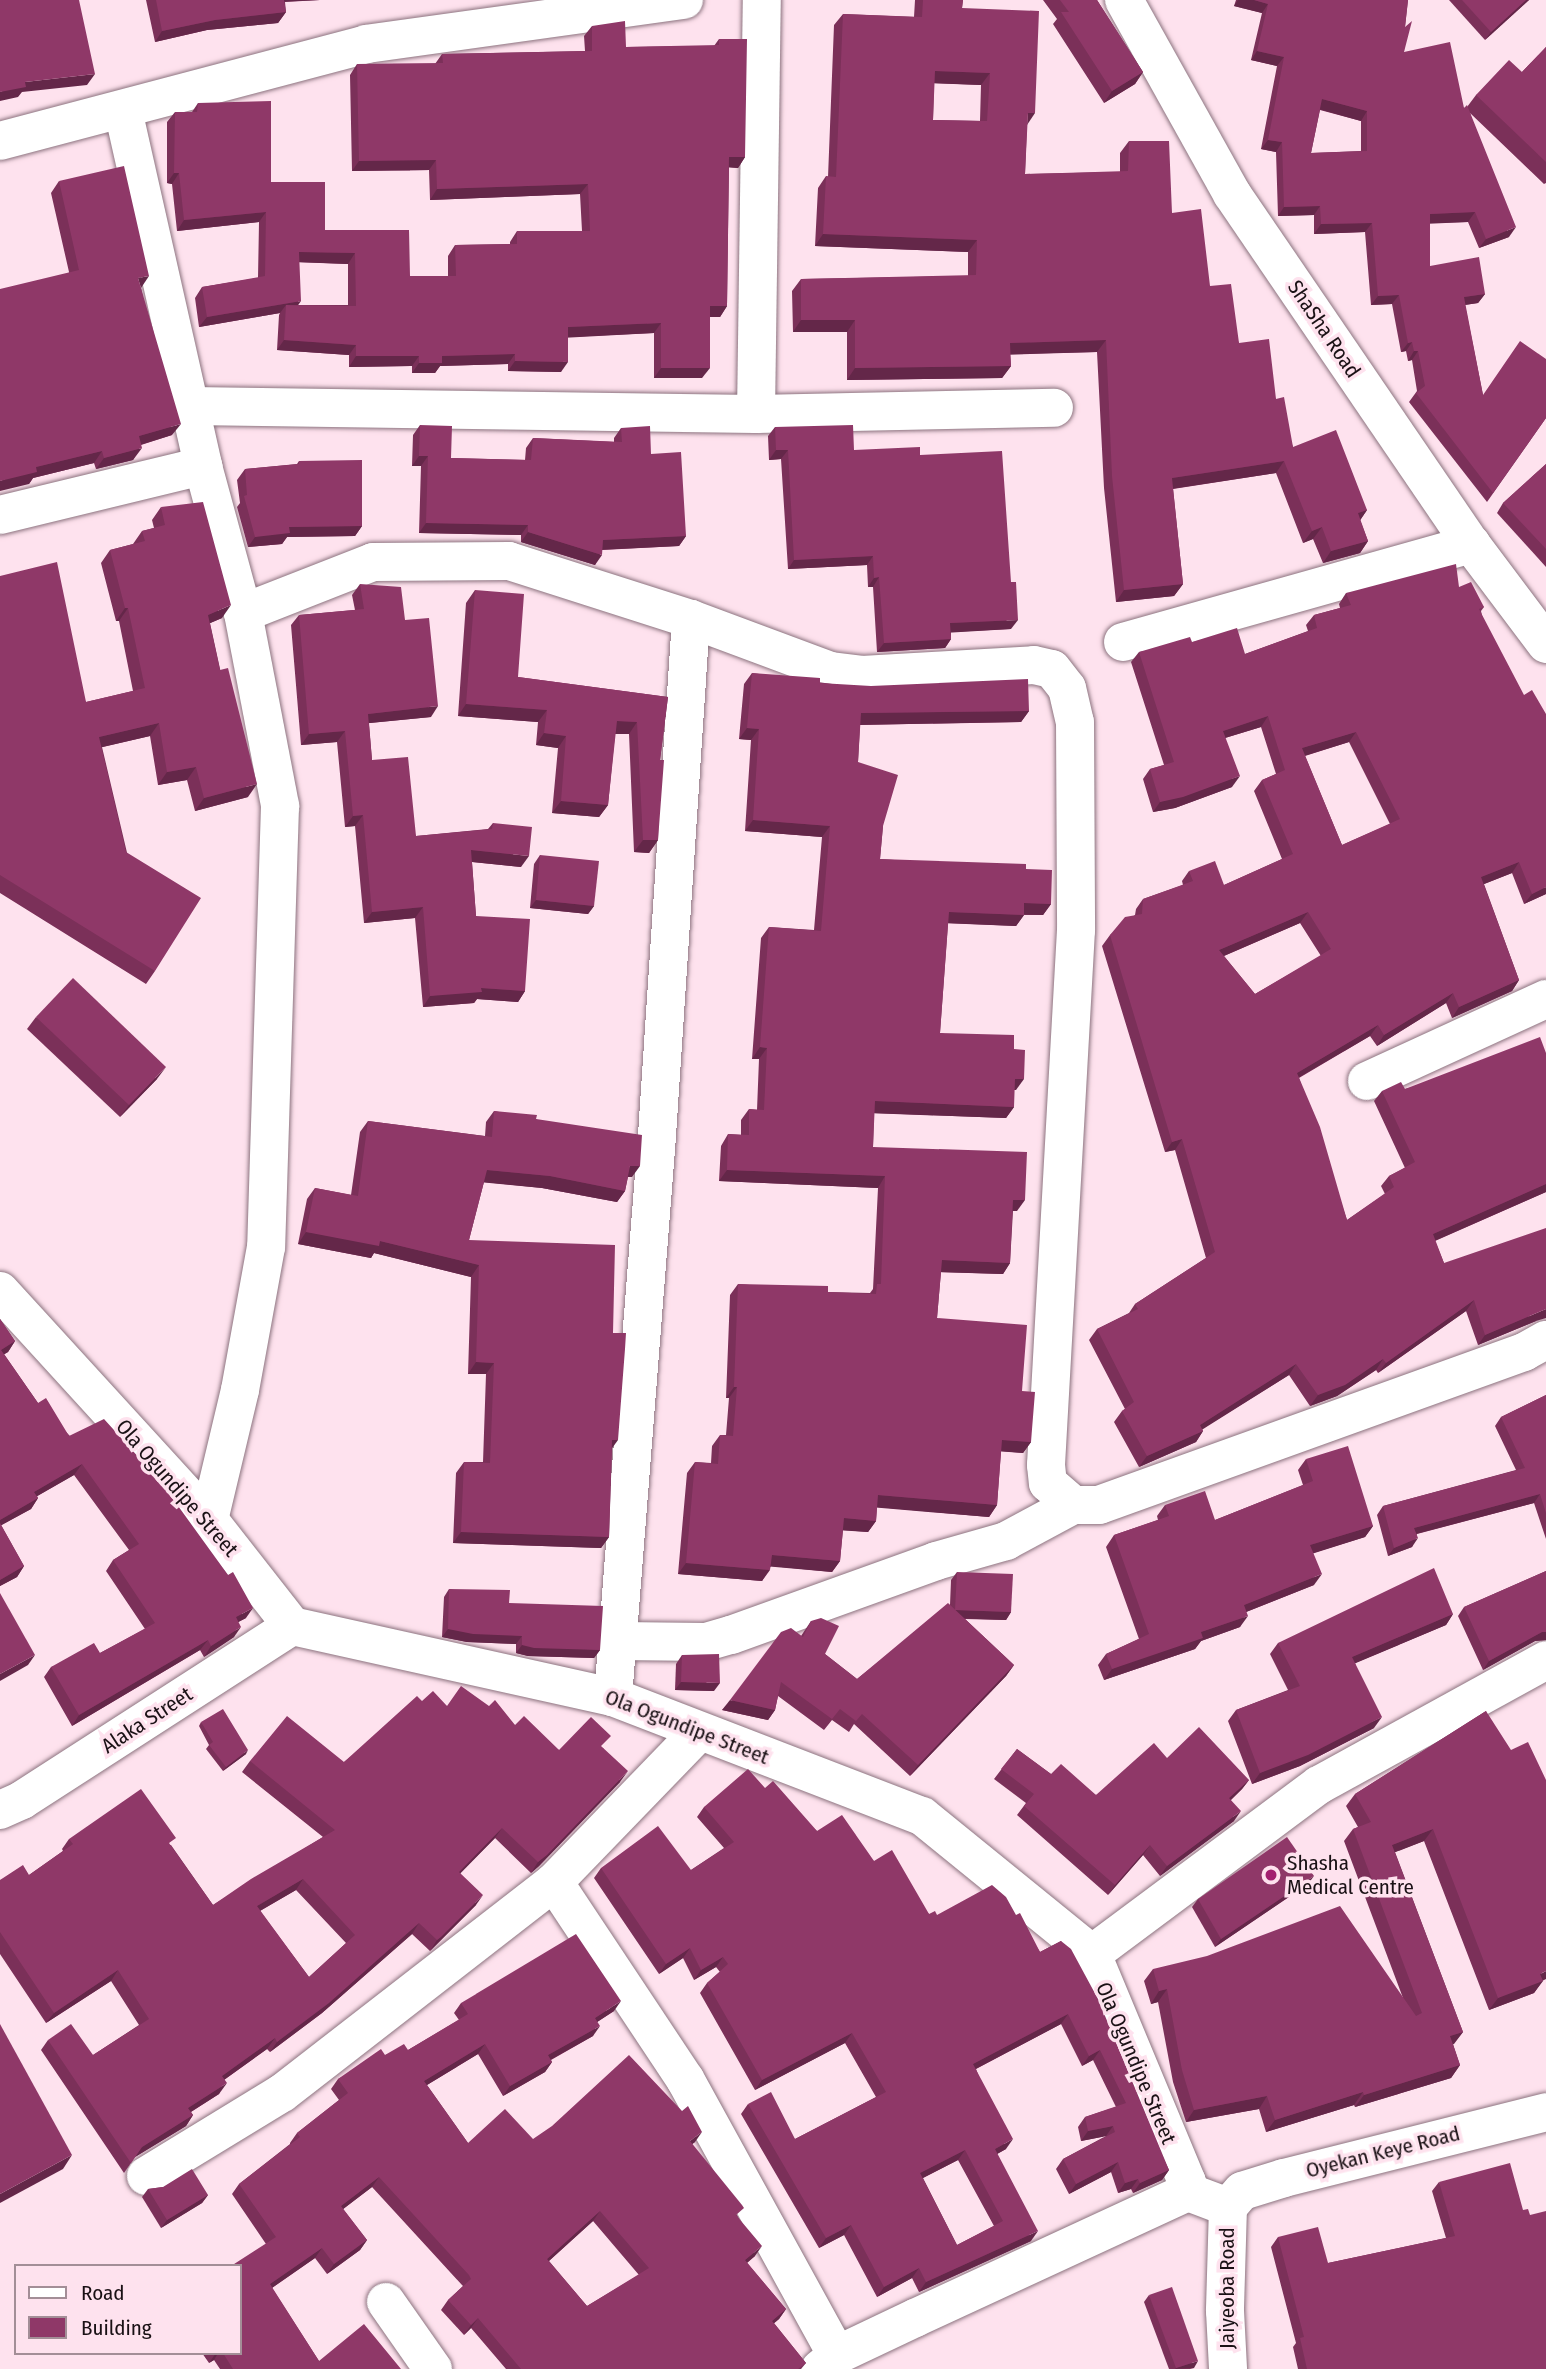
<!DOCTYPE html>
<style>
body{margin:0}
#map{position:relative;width:1546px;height:2369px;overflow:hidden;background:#fee2ee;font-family:"Fira Sans Condensed",sans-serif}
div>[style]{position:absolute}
.roads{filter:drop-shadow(0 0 2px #8c737f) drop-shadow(0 0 2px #8c737f)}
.minor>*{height:38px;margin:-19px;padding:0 19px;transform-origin:19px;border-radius:19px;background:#fff}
.wall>*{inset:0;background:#7b3059}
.shaded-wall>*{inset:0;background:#642749}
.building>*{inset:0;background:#8f3868}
.dots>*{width:19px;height:19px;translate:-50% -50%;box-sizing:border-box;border:4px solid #fee2ee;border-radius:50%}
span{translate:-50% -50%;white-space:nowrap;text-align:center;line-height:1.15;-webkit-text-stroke:7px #fee2ee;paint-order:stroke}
.street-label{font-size:21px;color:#1a1115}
.poi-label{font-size:21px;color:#1a1115}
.left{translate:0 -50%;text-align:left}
.legend{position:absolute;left:14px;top:2264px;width:228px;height:91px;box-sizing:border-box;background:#fee2ee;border:2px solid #a38e97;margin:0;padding:9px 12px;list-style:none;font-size:21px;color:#1a1115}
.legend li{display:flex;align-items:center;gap:14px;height:35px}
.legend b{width:35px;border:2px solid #a38e97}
</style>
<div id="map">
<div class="roads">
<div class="minor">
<div style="left:1124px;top:0;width:222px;rotate:60.9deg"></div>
<div style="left:1232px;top:194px;width:424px;rotate:55.7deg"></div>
<div style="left:1471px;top:544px;width:125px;rotate:53.1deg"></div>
<div style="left:123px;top:110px;width:365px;rotate:77.3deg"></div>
<div style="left:203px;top:466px;width:152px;rotate:74.8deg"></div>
<div style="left:243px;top:613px;width:197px;rotate:79.1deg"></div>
<div style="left:280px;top:806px;width:441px;rotate:91.8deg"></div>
<div style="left:266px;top:1247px;width:145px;rotate:100.3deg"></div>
<div style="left:240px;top:1390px;width:134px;rotate:103.4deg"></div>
<div style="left:0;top:141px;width:379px;rotate:-14.8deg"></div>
<div style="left:366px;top:44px;width:321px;rotate:-7.9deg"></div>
<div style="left:191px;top:406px;width:565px;rotate:0.81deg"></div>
<div style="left:756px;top:414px;width:298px;rotate:-1.2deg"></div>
<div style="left:756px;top:414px;width:414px;rotate:-89.2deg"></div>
<div style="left:0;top:515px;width:209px;rotate:-13.6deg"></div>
<div style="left:243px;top:613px;width:140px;rotate:-21.4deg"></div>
<div style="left:373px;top:562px;width:136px;rotate:-0.4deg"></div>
<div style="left:509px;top:561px;width:191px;rotate:17.7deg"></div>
<div style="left:691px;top:619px;width:149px;rotate:20.4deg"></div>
<div style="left:831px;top:671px;width:31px;rotate:7deg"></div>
<div style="left:862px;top:675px;width:172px;rotate:-3.3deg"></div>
<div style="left:1034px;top:665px;width:18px;rotate:13deg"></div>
<div style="left:1052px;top:669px;width:24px;rotate:52deg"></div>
<div style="left:1067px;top:688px;width:35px;rotate:77deg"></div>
<div style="left:1075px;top:722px;width:208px;rotate:89.7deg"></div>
<div style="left:1076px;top:930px;width:536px;rotate:93.21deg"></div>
<div style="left:1046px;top:1465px;width:18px;rotate:84deg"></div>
<div style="left:1048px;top:1483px;width:33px;rotate:41deg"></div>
<div style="left:1073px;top:1505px;width:26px"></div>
<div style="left:1099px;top:1505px;width:452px;rotate:-19.8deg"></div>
<div style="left:1524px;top:1352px;width:25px;rotate:-29deg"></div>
<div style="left:1123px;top:642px;width:362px;rotate:-15.7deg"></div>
<div style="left:1367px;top:1081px;width:197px;rotate:-24.6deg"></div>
<div style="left:0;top:1291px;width:310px;rotate:47.6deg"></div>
<div style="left:209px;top:1520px;width:135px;rotate:51.9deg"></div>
<div style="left:292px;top:1626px;width:329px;rotate:12.5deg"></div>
<div style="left:613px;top:1697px;width:331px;rotate:21.1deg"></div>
<div style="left:922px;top:1816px;width:219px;rotate:39.1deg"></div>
<div style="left:1092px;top:1954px;width:247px;rotate:67.4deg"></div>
<div style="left:1187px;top:2182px;width:10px;rotate:84deg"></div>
<div style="left:619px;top:1641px;width:87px;rotate:0.7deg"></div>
<div style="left:706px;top:1642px;width:26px;rotate:-16deg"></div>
<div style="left:731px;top:1635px;width:218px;rotate:-19.8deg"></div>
<div style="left:936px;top:1561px;width:73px;rotate:-15.9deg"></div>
<div style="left:1006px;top:1541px;width:76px;rotate:-28.2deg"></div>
<div style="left:613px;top:1697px;width:549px;rotate:-85.51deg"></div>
<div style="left:656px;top:1150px;width:532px;rotate:-86.23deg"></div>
<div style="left:0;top:1810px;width:24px;rotate:-24deg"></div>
<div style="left:22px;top:1800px;width:321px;rotate:-32.8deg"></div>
<div style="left:554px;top:1882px;width:237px;rotate:56.4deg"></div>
<div style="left:685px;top:2079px;width:315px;rotate:61.2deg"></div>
<div style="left:1092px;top:1954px;width:283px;rotate:-36.7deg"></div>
<div style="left:1319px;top:1785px;width:259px;rotate:-28.8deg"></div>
<div style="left:146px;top:2176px;width:159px;rotate:-31.4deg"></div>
<div style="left:282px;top:2093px;width:344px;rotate:-37.8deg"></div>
<div style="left:554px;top:1882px;width:209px;rotate:-46deg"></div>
<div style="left:1228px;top:2207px;width:21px;rotate:-49deg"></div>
<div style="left:1242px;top:2191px;width:44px;rotate:-17.2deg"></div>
<div style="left:1284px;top:2178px;width:270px;rotate:-14.1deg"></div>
<div style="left:1228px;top:2207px;width:104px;rotate:91.7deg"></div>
<div style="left:1225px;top:2311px;width:58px;rotate:87deg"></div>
<div style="left:386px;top:2302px;width:82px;rotate:55deg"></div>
<div style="left:820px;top:2369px;width:22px;rotate:-39deg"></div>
<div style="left:837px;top:2355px;width:86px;rotate:-25.4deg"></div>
<div style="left:915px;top:2318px;width:301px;rotate:-24.8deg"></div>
<div style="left:1188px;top:2192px;width:43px;rotate:20.6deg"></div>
</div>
</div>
<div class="wall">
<div style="clip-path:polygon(146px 0,320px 0,285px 2px,286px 12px,278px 23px,207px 30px,155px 42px)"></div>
<div style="clip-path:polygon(evenodd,915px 0,963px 0,962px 8px,1027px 124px,1025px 174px,1120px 172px,1120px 153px,1129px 141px,1172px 213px,1239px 343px,1276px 399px,1293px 447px,1367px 510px,1360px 520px,1368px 541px,1360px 553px,1323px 563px,1313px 539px,1303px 543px,1276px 473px,1173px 489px,1183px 584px,1174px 596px,1116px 602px,1104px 488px,1097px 352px,1010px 354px,1011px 366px,1002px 378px,847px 380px,847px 332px,793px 332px,792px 291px,801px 279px,968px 276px,968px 252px,815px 246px,818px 188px,826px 176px,828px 177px,834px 25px,843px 14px,914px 17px,915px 0,934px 83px,981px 85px,980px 121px,933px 120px,934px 83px)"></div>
<div style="clip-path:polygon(1043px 0,1097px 0,1143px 72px,1135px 84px,1104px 103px,1053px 24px,1057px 19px)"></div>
<div style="clip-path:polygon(evenodd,1236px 0,1408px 0,1405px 27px,1404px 52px,1464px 108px,1467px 107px,1476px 95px,1522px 72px,1546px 47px,1546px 183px,1544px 184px,1470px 113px,1509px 237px,1479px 248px,1468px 222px,1430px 223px,1430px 266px,1485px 294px,1478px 303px,1465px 305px,1483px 395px,1546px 418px,1487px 502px,1409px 402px,1417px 391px,1412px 360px,1408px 361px,1406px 351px,1401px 352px,1392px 304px,1371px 305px,1365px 232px,1314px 234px,1314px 215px,1278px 216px,1276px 152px,1261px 149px,1277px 66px,1251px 60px,1262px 13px,1234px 6px,1236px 0,1320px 110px,1361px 121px,1361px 151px,1311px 153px,1320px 110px)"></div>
<div style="clip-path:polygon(1449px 0,1529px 0,1485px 40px)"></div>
<div style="clip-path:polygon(evenodd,592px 26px,626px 47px,714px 46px,719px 39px,745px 157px,738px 168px,729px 167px,727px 306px,720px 317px,710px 317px,702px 378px,654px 378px,654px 333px,568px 337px,561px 372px,508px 371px,508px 364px,440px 366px,435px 373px,412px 373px,412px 366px,349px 367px,349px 355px,277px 350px,279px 315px,280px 313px,199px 327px,195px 298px,202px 287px,258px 278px,259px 222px,177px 231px,172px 184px,167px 183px,167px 122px,175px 112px,192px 112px,198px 103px,271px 182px,325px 230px,410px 276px,448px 276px,448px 256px,455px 245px,510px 244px,510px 242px,517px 231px,582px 231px,580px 194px,430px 200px,429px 170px,352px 171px,350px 75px,357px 64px,435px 64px,442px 54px,585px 51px,584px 36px,592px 26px,299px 262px,348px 264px,348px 305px,298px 305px,299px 262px)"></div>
<div style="clip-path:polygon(59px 181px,141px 288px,172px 435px,141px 445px,133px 460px,96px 469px,94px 463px,33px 478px,29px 484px,69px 272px,51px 193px)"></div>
<div style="clip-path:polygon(420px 425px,451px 458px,525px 460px,526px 448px,533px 438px,614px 442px,614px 438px,621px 428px,651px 454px,686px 536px,679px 546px,602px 550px,595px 565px,521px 542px,521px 535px,419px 533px,421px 466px,412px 466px,413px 435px)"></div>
<div style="clip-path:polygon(775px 427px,854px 450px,920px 455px,1011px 629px,951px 632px,951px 639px,945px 648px,877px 652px,873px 587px,868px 587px,867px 565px,788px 569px,781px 459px,769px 460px,768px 436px)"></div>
<div style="clip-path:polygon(299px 461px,362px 526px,355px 536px,287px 537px,282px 544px,248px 547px,237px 507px,240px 503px,237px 480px,245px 469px,297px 464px)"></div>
<div style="clip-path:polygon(1546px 464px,1546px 567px,1497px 513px,1503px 503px)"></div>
<div style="clip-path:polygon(161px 507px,222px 618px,210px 623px,248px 797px,195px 811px,187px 780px,158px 785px,150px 736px,102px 747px,155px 971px,146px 984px,0 893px,0 576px,86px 702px,133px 691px,119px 621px,116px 621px,101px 563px,110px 550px,133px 544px,142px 531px,154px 528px,152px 520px)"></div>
<div style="clip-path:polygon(360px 584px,405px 620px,431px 717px,369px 723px,372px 760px,416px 836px,488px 829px,493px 823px,521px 867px,472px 862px,476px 916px,525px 991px,518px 1002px,477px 999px,474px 1003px,423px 1007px,415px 918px,364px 923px,355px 826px,345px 827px,337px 742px,301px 745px,291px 625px,299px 615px,355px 610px,352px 595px)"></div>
<div style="clip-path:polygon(evenodd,1459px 587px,1484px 607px,1481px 611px,1546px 894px,1524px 904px,1512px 873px,1484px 884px,1519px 980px,1512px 991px,1452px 1018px,1446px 1003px,1377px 1046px,1370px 1036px,1299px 1078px,1347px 1220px,1385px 1194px,1381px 1186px,1389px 1176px,1405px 1168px,1374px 1101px,1382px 1091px,1405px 1089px,1546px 1053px,1546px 1192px,1435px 1241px,1444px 1263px,1536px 1321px,1478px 1345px,1466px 1311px,1378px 1373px,1376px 1370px,1337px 1396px,1310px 1406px,1289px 1375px,1202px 1429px,1203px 1431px,1196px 1442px,1139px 1467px,1114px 1422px,1122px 1411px,1125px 1409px,1089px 1340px,1097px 1329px,1129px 1313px,1135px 1304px,1206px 1258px,1175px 1150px,1165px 1152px,1102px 946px,1110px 935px,1135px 915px,1136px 909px,1143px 899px,1183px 885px,1182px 881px,1189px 871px,1224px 885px,1282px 859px,1254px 791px,1262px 780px,1276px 774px,1261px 727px,1225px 738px,1232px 787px,1175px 808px,1153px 812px,1143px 779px,1150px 769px,1164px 765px,1131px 662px,1139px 652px,1192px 642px,1245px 654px,1308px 631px,1306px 625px,1314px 615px,1340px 608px,1339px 604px,1346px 593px,1459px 587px,1349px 742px,1390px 824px,1342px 845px,1305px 756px,1349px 742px,1459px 587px,1300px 923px,1321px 956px,1255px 994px,1224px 956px,1300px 923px)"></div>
<div style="clip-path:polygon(475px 590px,518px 677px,668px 697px,660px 760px,658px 840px,649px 853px,634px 852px,629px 734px,615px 734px,608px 805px,599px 817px,552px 813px,558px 748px,536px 745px,538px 722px,458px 716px,466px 603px)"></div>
<div style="clip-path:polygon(752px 673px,1029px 711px,1021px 722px,860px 725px,858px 762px,883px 826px,880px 859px,1026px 869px,1051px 904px,1043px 915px,1024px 915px,1016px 926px,948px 923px,940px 1033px,1014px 1049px,1016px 1090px,1014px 1090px,1014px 1107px,1006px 1118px,874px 1113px,873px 1147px,1017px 1211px,1013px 1211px,1010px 1263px,1003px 1274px,941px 1272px,937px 1318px,1022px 1391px,1031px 1442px,1023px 1453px,1001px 1451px,997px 1505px,989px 1517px,877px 1507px,876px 1521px,868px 1532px,843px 1530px,840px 1561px,832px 1572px,771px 1566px,762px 1581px,678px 1574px,687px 1473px,695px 1462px,711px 1463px,712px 1446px,720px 1435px,726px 1435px,729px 1398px,726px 1398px,730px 1295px,738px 1284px,828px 1292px,870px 1293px,873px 1289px,878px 1188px,719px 1181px,721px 1146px,728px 1134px,741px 1135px,741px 1120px,749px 1109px,757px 1110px,759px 1059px,752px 1059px,761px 938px,769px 927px,814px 930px,822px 837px,745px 831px,751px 740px,739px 739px,744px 684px)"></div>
<div style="clip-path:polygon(540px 855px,594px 906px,588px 914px,530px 908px,534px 864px)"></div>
<div style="clip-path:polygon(36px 1017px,157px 1079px,120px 1117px,27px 1029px)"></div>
<div style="clip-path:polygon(494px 1111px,536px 1119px,632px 1177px,628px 1177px,625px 1191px,617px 1202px,542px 1188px,484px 1182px,469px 1240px,613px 1333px,612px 1450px,609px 1537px,601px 1548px,453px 1543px,456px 1473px,464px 1462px,483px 1462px,486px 1374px,468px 1374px,471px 1277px,374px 1253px,371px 1258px,298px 1244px,307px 1199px,315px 1188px,351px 1195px,360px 1132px,368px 1121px,485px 1136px,486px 1122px)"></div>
<div style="clip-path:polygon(0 1319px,15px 1341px,8px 1352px,4px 1354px,38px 1403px,246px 1618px,238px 1622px,234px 1637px,204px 1657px,200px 1650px,72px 1726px,44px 1677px,51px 1667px,100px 1653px,145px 1629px,106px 1571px,113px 1560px,129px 1550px,74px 1475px,37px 1496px,38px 1498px,31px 1509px,1px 1525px,24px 1566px,17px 1577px,0 1586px)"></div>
<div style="clip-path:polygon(1546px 1395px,1546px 1539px,1534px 1503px,1417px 1534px,1412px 1547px,1388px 1556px,1377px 1515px,1383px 1506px,1516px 1470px,1495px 1426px,1501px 1417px)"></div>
<div style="clip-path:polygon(1306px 1459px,1373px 1526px,1365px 1537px,1313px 1553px,1314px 1585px,1246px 1612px,1240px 1627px,1201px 1641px,1195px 1649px,1104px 1680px,1098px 1665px,1106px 1654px,1139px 1639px,1106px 1547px,1114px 1535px,1158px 1520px,1157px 1516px,1165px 1505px,1215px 1520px,1303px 1485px,1298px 1470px)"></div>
<div style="clip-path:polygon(1546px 1571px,1546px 1640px,1535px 1641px,1483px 1670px,1458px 1616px,1464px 1607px)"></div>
<div style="clip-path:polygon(957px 1572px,1011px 1612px,1006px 1620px,965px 1619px,1014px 1665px,1006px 1676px,910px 1776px,854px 1724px,849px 1732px,832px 1720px,824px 1730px,778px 1696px,775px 1710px,768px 1720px,722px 1710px,801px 1636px,811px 1621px,825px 1654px,857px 1679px,950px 1605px,951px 1580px)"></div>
<div style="clip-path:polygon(449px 1589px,509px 1603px,600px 1650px,594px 1658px,528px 1656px,516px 1653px,516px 1644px,467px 1642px,442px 1637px,444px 1597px)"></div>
<div style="clip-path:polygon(1453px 1614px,1446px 1625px,1355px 1663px,1374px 1728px,1300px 1766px,1252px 1784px,1228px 1721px,1236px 1710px,1288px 1690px,1270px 1654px,1278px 1643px)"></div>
<div style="clip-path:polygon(682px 1655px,714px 1691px,675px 1690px,676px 1664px)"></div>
<div style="clip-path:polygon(evenodd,422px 1701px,447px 1706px,515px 1725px,559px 1750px,603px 1748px,620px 1782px,539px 1866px,531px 1873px,495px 1838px,460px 1873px,476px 1905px,430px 1951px,412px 1934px,322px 2013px,270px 2052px,267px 2049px,224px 2080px,219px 2094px,191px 2112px,193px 2115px,186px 2126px,135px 2157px,124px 2173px,41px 2050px,48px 2040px,93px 2055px,139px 2025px,111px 1981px,46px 2023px,0 1954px,0 1880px,29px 1875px,63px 1851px,62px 1849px,69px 1839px,171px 1845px,213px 1905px,323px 1837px,242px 1772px,250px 1761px,344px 1762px,422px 1701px,296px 1890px,346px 1943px,309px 1977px,260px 1911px,296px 1890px)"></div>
<div style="clip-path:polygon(1486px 1711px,1543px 1980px,1534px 1993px,1489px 2010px,1424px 1841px,1395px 1852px,1463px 2032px,1453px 2044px,1460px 2065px,1451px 2078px,1355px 2107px,1354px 2105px,1266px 2132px,1259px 2109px,1186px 2122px,1173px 2082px,1158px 2002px,1151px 2004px,1144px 1981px,1153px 1969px,1403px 1998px,1344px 1841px,1353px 1829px,1358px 1827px,1346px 1806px,1355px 1794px)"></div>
<div style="clip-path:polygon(201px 1722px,246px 1754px,223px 1771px,206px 1749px,209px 1745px,199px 1726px)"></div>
<div style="clip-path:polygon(1017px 1749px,1051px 1774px,1096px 1795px,1167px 1758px,1249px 1780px,1242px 1789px,1231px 1800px,1234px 1821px,1160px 1876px,1143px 1855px,1108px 1895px,1017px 1815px,1026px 1803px,994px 1779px)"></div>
<div style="clip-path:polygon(evenodd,765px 1788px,817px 1831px,874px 1861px,929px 1914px,937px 1915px,1016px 1915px,1040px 1952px,1061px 1941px,1169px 2170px,1162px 2180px,1133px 2193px,1131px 2189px,1118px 2193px,1111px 2172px,1069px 2194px,1056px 2169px,1063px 2159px,1106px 2136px,1081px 2141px,1078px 2127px,1085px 2117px,1116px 2107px,1093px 2060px,1082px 2066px,1061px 2024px,976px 2069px,1006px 2149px,997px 2154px,1031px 2241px,919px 2292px,912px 2278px,877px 2297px,844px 2235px,819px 2248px,741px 2114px,748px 2104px,795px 2139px,876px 2097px,845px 2043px,755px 2090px,700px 1993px,707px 1983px,720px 1972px,716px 1967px,694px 1980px,683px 1958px,659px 1974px,594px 1878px,601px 1868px,691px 1870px,724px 1848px,697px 1817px,704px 1807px,765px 1788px,958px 2160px,994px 2226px,957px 2245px,923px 2178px,958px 2160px)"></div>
<div style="clip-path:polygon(1308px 1884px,1215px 1947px,1192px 1907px,1198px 1899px)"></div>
<div style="clip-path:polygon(evenodd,461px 2003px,614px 2011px,597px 2022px,593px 2036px,551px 2060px,552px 2062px,545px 2072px,503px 2096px,478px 2054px,427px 2085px,468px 2143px,533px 2139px,695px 2142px,692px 2144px,738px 2217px,755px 2256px,747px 2263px,786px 2309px,779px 2319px,774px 2323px,806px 2363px,801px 2369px,506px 2369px,471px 2328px,464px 2335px,441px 2310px,448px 2300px,463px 2286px,462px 2285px,372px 2187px,343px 2209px,367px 2240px,360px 2250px,327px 2274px,315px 2258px,272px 2288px,319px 2361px,401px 2369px,220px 2369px,214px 2360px,209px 2363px,202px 2353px,240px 2353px,266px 2244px,232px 2194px,239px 2184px,290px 2144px,290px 2143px,297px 2133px,339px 2100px,331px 2089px,338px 2079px,385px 2055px,408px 2050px,459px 2020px,454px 2013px,461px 2003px,593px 2221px,639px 2275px,587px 2306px,549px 2261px,593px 2221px)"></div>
<div style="clip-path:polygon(1439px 2182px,1546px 2369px,1298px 2369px,1293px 2347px,1296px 2343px,1271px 2247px,1278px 2237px,1328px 2263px,1446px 2238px,1432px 2191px)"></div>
<div style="clip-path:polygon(163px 2187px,208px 2195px,202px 2203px,161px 2228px,142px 2197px,148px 2189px)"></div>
<div style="clip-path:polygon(1149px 2295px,1194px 2368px,1190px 2369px,1169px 2369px,1144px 2302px)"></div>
</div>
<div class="shaded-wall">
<div style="clip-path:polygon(277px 0,320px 0,276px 2px)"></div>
<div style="clip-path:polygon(1238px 0,1254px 0,1268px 4px,1262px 13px,1234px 6px)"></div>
<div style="clip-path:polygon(1526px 0,1529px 0,1485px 40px,1491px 32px)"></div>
<div style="clip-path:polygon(286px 12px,278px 23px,207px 30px,155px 42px,162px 31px,215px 20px)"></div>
<div style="clip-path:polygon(1257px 51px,1284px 57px,1277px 66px,1251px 60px)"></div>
<div style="clip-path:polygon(935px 71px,990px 73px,981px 85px,926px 83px)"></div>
<div style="clip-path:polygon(1143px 72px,1135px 84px,1104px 103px,1112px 91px)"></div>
<div style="clip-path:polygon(95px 74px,87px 85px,22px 92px,18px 97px,0 101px,0 92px,25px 82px)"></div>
<div style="clip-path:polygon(1322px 99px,1367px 111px,1361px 121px,1315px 108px)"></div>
<div style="clip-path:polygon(1028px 113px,1035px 113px,1027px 125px)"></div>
<div style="clip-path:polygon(1268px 140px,1282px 142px,1276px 152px,1261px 149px)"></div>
<div style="clip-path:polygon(729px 157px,745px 157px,738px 168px,722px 167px)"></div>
<div style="clip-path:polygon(436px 160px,429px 170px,352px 171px,359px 161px)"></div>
<div style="clip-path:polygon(174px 173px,179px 173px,172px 184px,167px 183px)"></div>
<div style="clip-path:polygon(588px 184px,580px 194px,430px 200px,437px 189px)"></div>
<div style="clip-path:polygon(1320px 206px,1314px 215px,1278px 216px,1284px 207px)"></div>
<div style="clip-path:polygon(266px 212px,259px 222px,177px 231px,184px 220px)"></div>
<div style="clip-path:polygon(1475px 212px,1468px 222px,1423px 224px,1430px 214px)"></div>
<div style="clip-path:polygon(1372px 223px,1365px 232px,1314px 234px,1321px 224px)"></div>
<div style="clip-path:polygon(1516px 227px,1509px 237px,1479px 248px,1486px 239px)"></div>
<div style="clip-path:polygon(823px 234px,977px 240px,968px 252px,815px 246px)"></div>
<div style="clip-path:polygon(299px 252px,355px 253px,348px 264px,292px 262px)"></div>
<div style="clip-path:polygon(149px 276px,141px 288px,138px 278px)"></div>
<div style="clip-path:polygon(1485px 294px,1478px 303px,1457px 306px,1464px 297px)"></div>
<div style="clip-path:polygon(1399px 295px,1392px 304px,1371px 305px,1378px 296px)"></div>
<div style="clip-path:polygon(301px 301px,294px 311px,286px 305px,280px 313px,199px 327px,207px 317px)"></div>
<div style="clip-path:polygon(710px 306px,727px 306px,720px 317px,702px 317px)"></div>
<div style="clip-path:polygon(801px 320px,855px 320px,847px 332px,793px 332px)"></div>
<div style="clip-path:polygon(661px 323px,654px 333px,561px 338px,568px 327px)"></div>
<div style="clip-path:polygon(284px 340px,356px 345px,349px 355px,277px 350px)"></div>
<div style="clip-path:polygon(1106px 340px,1097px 352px,1002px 355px,1010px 343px)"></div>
<div style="clip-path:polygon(1412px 342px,1406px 351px,1401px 352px,1408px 343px)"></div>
<div style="clip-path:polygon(1414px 351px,1418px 351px,1412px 360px,1408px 361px)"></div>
<div style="clip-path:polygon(515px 354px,508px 364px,440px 366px,435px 373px,412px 373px,419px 363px,442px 356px)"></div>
<div style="clip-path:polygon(356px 356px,419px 356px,412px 366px,349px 367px)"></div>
<div style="clip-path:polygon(515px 361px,568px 362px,561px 372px,508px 371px)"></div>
<div style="clip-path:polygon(1011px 366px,1002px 378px,847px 380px,855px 368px)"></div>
<div style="clip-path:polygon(661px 368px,710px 368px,702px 378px,654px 378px)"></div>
<div style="clip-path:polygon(181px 424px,172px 435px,130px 448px,139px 436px)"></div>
<div style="clip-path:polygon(142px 448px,133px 460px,96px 469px,104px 458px)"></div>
<div style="clip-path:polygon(776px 450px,788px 450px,781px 459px,769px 460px)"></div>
<div style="clip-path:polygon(102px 451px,94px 463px,33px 478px,29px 484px,0 491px,0 481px,36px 467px)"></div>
<div style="clip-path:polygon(419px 456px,428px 456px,421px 466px,412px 466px)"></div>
<div style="clip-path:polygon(1284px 461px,1276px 473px,1164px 490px,1172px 478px)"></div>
<div style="clip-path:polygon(1367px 510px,1359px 522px,1358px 513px)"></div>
<div style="clip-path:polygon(426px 523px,528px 525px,521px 535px,419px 533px)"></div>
<div style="clip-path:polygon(362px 526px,355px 536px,287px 537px,282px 544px,248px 547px,255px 537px,289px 527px)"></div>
<div style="clip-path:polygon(1322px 527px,1313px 539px,1303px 543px,1312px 531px)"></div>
<div style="clip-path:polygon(528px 532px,602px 555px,595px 565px,521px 542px)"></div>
<div style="clip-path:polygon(686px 536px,679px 546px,596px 550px,603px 540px)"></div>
<div style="clip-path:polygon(1368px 541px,1360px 553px,1323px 563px,1331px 551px)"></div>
<div style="clip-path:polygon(873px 556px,867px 565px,788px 569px,794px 560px)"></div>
<div style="clip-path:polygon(879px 577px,873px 587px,868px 587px,874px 578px)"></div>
<div style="clip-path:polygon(1183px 584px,1174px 596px,1116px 602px,1124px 590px)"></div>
<div style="clip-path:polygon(231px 605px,222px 618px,199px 628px,208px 615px)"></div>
<div style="clip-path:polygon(125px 608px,128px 608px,119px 621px,116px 621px)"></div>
<div style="clip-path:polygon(1018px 620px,1011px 629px,944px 633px,950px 623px)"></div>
<div style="clip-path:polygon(951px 639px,945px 648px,877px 652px,884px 643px)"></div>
<div style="clip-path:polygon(466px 704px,547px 710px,538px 722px,458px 716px)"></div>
<div style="clip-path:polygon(438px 706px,431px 717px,360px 724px,368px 714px)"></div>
<div style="clip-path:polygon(1029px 711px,1021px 722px,853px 725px,861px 713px)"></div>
<div style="clip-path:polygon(1268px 716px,1261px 727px,1215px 741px,1223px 731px)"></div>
<div style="clip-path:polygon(617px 721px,637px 722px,629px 734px,608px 734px)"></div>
<div style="clip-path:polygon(159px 723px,150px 736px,90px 750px,99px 737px)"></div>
<div style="clip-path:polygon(747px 728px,759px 729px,751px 740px,739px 739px)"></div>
<div style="clip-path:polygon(345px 731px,337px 742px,301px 745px,309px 734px)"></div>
<div style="clip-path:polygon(1356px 732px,1349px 742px,1294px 759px,1302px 748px)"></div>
<div style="clip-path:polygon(544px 733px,566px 736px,558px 748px,536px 745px)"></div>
<div style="clip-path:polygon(196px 767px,187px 780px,158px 785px,167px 772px)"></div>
<div style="clip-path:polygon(1240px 776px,1232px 787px,1175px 808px,1153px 812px,1160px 802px)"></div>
<div style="clip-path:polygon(257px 784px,248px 797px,195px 811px,204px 798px)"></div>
<div style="clip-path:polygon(561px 801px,608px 805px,599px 817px,552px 813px)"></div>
<div style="clip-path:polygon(363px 815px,355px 826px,345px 827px,353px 816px)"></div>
<div style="clip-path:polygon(753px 820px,830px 826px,822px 837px,745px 831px)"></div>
<div style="clip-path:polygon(643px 840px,658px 840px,649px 853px,634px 852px)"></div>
<div style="clip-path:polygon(471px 850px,529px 856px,521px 867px,463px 861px)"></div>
<div style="clip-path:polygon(1519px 862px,1512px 873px,1474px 888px,1481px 877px)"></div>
<div style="clip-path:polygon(1546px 887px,1546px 894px,1524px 904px,1532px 894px)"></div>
<div style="clip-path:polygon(536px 900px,594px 906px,588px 914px,530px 908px)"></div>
<div style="clip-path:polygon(1024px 903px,1051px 904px,1043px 915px,1016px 914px)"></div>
<div style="clip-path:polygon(423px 907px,415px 918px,364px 923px,372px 912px)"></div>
<div style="clip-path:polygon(949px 912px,1024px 915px,1016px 926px,941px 923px)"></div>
<div style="clip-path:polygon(1308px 912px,1300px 923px,1212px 961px,1219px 950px)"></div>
<div style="clip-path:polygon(1519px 980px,1512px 991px,1452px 1018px,1459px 1007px)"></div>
<div style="clip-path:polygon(481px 988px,525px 991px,518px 1002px,477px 999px,474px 1003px,423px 1007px,430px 996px)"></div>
<div style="clip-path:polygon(1453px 993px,1446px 1003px,1377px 1046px,1384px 1035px)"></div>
<div style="clip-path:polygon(1378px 1025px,1370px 1036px,1289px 1083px,1297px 1073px)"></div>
<div style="clip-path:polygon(760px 1047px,767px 1048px,759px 1059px,752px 1059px)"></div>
<div style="clip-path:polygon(166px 1067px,157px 1079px,120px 1117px,129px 1105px)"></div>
<div style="clip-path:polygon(1015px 1079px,1024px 1079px,1016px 1090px,1007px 1090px)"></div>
<div style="clip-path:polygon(875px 1101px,1014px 1107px,1006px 1118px,867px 1113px)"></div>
<div style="clip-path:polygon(1182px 1139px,1175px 1150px,1165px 1152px,1172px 1142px)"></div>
<div style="clip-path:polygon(630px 1166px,640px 1166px,632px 1177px,622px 1177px)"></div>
<div style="clip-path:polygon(487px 1170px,550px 1176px,625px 1191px,617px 1202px,542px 1188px,479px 1182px)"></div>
<div style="clip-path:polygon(727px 1170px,885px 1176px,878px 1188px,719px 1181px)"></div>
<div style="clip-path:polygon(1546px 1184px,1546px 1192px,1425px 1245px,1433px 1234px)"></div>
<div style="clip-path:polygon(1013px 1200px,1025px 1200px,1017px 1211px,1005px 1211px)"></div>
<div style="clip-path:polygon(306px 1232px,380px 1241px,479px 1265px,471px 1277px,374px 1253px,371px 1258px,298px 1244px)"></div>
<div style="clip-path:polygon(942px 1260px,1010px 1263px,1003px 1274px,934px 1272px)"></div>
<div style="clip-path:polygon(1474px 1300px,1466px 1311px,1378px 1373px,1386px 1363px)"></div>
<div style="clip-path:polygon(1546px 1309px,1546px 1318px,1536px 1321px,1478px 1345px,1485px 1335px)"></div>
<div style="clip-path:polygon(15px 1341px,8px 1352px,0 1357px,1px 1350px)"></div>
<div style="clip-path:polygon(1383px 1359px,1376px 1370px,1337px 1396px,1310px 1406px,1318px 1395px)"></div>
<div style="clip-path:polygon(476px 1362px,494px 1363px,486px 1374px,468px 1374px)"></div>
<div style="clip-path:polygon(1296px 1364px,1289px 1375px,1192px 1436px,1200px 1425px)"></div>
<div style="clip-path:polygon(734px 1387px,737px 1387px,729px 1398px,726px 1398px)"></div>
<div style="clip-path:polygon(1203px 1431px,1196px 1442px,1139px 1467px,1147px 1456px)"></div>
<div style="clip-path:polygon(612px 1440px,618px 1440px,610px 1451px)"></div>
<div style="clip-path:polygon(1002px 1440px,1031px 1442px,1023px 1453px,995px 1451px)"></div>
<div style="clip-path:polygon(82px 1464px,74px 1475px,27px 1502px,34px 1492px)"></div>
<div style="clip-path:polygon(1540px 1494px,1534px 1503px,1408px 1536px,1414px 1528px)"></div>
<div style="clip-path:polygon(878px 1495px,997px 1505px,989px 1517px,870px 1507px)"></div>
<div style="clip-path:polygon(38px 1498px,31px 1509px,0 1526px,0 1520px)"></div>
<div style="clip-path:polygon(844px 1518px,876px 1521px,868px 1532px,836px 1530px)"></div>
<div style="clip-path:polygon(1373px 1526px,1365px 1537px,1302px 1557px,1310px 1545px)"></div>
<div style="clip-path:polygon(461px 1532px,609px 1537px,601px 1548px,453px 1543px)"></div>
<div style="clip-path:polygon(1418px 1538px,1412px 1547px,1388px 1556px,1394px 1548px)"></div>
<div style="clip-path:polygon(772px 1555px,840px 1561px,832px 1572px,764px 1566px)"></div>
<div style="clip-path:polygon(686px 1563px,770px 1570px,762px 1581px,678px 1574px)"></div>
<div style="clip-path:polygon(24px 1566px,17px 1577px,0 1586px,0 1580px)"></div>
<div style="clip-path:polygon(1322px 1574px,1314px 1585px,1236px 1616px,1244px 1605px)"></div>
<div style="clip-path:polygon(253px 1608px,246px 1618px,229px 1627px,236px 1617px)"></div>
<div style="clip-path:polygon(955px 1610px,1011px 1612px,1006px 1620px,949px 1618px)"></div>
<div style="clip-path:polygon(1453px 1614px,1446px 1625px,1344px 1668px,1352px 1657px)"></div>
<div style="clip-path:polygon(1248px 1616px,1240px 1627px,1201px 1641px,1195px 1649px,1104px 1680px,1112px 1669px,1201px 1632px)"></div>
<div style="clip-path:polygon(241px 1627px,234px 1637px,204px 1657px,211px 1646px)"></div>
<div style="clip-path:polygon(448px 1629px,522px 1636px,516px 1644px,467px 1642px,442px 1637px)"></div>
<div style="clip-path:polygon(1542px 1632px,1546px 1632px,1546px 1640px,1535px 1641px,1483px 1670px,1489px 1661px)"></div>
<div style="clip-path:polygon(208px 1640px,200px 1650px,72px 1726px,79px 1715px)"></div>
<div style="clip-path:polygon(522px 1645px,600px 1650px,594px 1658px,528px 1656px,516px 1653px)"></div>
<div style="clip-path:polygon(35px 1655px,28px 1665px,0 1681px,0 1674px)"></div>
<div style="clip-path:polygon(1014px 1665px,1006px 1676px,910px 1776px,918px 1765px)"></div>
<div style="clip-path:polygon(681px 1682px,720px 1683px,714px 1691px,675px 1690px)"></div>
<div style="clip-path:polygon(730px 1700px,775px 1710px,768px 1720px,722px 1710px)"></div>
<div style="clip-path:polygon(1382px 1717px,1374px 1728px,1300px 1766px,1252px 1784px,1260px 1773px)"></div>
<div style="clip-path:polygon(248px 1750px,246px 1754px,223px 1771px,226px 1767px)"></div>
<div style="clip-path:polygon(628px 1771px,620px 1782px,539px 1866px,531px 1873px,538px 1862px)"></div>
<div style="clip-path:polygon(1249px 1780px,1242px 1789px,1222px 1808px,1229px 1798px)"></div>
<div style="clip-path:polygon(1241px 1811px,1234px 1821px,1160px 1876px,1167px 1866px)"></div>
<div style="clip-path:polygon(502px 1828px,495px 1838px,452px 1882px,459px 1872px)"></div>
<div style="clip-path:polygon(1433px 1829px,1424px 1841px,1383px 1857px,1392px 1845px)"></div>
<div style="clip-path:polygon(1150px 1845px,1143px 1855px,1108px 1895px,1115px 1885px)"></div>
<div style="clip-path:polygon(1314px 1876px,1308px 1884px,1215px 1947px,1221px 1939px)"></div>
<div style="clip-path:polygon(303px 1879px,296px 1890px,249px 1917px,257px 1906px)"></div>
<div style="clip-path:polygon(483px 1895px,476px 1905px,430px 1951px,437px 1940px)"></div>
<div style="clip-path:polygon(419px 1923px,412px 1934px,322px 2013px,270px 2052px,277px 2042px)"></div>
<div style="clip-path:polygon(690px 1948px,683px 1958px,659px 1974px,666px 1964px)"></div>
<div style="clip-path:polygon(723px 1957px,716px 1967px,694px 1980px,701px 1970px)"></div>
<div style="clip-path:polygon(118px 1970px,111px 1981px,46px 2023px,54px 2013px)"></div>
<div style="clip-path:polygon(1546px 1971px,1546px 1979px,1542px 1981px,1543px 1981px,1534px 1993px,1489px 2010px,1498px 1998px)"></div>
<div style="clip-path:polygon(1167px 1989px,1158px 2002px,1151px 2004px,1159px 1991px)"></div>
<div style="clip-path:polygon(621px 2001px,614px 2011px,588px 2028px,595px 2018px)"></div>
<div style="clip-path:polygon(1068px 2014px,1061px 2024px,966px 2074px,973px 2064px)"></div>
<div style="clip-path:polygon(600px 2026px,593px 2036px,541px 2065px,548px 2055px)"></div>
<div style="clip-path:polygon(1463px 2032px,1454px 2044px,1442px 2048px,1450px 2036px)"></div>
<div style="clip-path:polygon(852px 2033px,845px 2043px,755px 2090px,762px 2080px)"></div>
<div style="clip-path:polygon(275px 2038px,267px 2049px,214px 2087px,222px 2076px)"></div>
<div style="clip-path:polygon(485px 2044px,478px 2054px,417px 2091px,424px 2081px)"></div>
<div style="clip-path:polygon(1100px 2050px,1093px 2060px,1082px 2066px,1089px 2056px)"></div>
<div style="clip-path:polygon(552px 2062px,545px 2072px,503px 2096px,510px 2086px)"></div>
<div style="clip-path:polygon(1460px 2065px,1451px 2078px,1355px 2107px,1364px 2095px)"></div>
<div style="clip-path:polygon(227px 2083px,219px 2094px,181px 2118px,188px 2108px)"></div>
<div style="clip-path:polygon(1363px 2092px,1354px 2105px,1266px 2132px,1275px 2120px)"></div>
<div style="clip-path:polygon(1267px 2096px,1259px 2109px,1186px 2122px,1194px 2110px)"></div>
<div style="clip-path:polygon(193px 2115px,186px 2126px,135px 2157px,142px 2147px)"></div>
<div style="clip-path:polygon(1113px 2126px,1106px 2136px,1081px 2141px,1088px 2131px)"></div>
<div style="clip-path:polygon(702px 2132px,695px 2142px,683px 2151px,690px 2141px)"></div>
<div style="clip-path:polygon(1013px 2139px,1006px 2149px,988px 2159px,995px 2149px)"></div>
<div style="clip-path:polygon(965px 2150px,958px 2160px,913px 2183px,920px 2173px)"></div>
<div style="clip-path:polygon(72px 2155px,63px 2169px,0 2203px,0 2194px)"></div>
<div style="clip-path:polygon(1118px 2162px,1111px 2172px,1069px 2194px,1076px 2184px)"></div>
<div style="clip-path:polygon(1169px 2170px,1162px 2180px,1133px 2193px,1140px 2183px)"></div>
<div style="clip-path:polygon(379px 2177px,372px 2187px,334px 2216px,341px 2206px)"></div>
<div style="clip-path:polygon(1138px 2179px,1131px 2189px,1118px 2193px,1125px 2183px)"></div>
<div style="clip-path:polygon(208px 2195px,202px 2203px,161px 2228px,167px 2220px)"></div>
<div style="clip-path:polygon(600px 2211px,593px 2221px,540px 2269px,547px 2259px)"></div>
<div style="clip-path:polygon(851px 2225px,844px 2235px,819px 2248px,826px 2238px)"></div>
<div style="clip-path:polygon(1038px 2231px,1031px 2241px,919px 2292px,926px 2282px)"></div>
<div style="clip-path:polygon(367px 2240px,360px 2250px,327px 2274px,334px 2264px)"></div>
<div style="clip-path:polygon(762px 2246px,755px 2256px,738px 2270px,745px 2260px)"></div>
<div style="clip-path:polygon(322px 2248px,315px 2258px,263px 2294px,270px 2284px)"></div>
<div style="clip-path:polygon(919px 2268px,912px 2278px,877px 2297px,884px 2287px)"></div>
<div style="clip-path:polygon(786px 2309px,779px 2319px,765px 2331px,772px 2321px)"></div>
<div style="clip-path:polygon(478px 2318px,471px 2328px,464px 2335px,471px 2325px)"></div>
<div style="clip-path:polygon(216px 2353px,218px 2353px,214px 2360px,209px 2363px)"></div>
<div style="clip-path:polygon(1198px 2361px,1194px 2368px,1175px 2369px,1176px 2368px)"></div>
</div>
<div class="building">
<div style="clip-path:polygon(0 0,79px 0,95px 74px,25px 82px,26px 87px,0 92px)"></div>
<div style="clip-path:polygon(156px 0,284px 0,286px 12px,215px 20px,162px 31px)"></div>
<div style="clip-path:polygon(evenodd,923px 0,963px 0,962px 8px,1039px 11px,1035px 113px,1028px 113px,1025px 174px,1128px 171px,1129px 141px,1169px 141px,1172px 213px,1201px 209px,1210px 286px,1231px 284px,1239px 343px,1269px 339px,1276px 399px,1284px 397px,1293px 447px,1336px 430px,1367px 510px,1358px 513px,1368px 541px,1331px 551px,1322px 527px,1312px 531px,1284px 461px,1172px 478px,1183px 584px,1124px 590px,1112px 476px,1106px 340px,1010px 343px,1011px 366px,855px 368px,855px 320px,801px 320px,801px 279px,976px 275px,977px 240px,823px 234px,826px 176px,836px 177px,843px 14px,922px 17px,923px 0,935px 71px,990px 73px,987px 121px,933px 120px,935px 71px)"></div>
<div style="clip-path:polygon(1060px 0,1097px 0,1143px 72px,1112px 91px,1061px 12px,1069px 12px)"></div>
<div style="clip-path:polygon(evenodd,1254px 0,1408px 0,1405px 27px,1412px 21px,1404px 52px,1450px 42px,1464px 108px,1467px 105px,1516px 227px,1486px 239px,1475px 212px,1430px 214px,1430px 266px,1479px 257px,1485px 294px,1464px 297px,1483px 395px,1520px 341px,1546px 359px,1546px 418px,1493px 493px,1416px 393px,1425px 386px,1418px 351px,1414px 351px,1412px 342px,1408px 343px,1399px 295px,1378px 296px,1372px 223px,1321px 224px,1320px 206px,1284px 207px,1282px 142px,1268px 140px,1284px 57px,1257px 51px,1268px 4px,1254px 0,1322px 99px,1367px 111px,1367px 151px,1311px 153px,1322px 99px)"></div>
<div style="clip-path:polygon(1462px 0,1526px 0,1491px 32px)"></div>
<div style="clip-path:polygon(625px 21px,626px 47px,719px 45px,719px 39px,747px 39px,745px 157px,729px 157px,727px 306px,710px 306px,710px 368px,661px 368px,661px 323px,568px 327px,568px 362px,515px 361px,515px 354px,442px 356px,442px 363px,419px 363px,419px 356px,356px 356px,356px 345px,284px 340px,286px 305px,356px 306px,355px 253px,299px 252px,301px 301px,207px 317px,202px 287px,265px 276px,266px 212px,184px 220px,179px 173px,174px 173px,175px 112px,197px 112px,198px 103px,271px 101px,271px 182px,325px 182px,325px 230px,409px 230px,410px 276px,456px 276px,455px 245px,517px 244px,517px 231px,590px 231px,588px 184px,437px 189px,436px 160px,359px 161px,357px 64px,443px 63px,442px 54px,592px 51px,592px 26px)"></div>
<div style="clip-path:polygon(1546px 47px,1546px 162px,1476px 95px,1509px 60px,1522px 72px)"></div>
<div style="clip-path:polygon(124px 166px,149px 276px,138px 278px,181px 424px,139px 436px,142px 448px,104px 458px,102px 451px,36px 467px,37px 472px,0 481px,0 289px,79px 270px,59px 181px)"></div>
<div style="clip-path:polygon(420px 425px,452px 426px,451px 458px,531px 460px,533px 438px,622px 442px,621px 428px,650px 426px,651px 454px,681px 452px,686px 536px,603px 540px,602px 555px,528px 532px,528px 525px,426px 523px,428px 456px,419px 456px)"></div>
<div style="clip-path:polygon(853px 425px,854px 450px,920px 447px,920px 455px,1002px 451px,1011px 582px,1016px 582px,1018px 620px,950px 623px,951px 639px,884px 643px,879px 577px,874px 578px,873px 556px,794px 560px,788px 450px,776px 450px,775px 427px)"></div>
<div style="clip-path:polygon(362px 460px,362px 526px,289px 527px,290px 533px,255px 537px,244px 496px,247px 495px,245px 469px,299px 464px,299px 461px)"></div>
<div style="clip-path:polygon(1546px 464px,1546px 549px,1503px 503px)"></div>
<div style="clip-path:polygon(203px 502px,231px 605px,208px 615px,220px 670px,228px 668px,257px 784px,204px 798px,196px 767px,167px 772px,159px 723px,99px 737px,126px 852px,201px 898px,155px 971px,0 875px,0 576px,57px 562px,86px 702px,145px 688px,128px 608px,125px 608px,110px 550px,145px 541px,142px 531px,165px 525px,161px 507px)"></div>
<div style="clip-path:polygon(evenodd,1456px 564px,1459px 587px,1471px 582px,1484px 607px,1479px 609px,1524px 695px,1532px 690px,1546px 714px,1546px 887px,1532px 894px,1519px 862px,1481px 877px,1519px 980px,1459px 1007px,1453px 993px,1384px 1035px,1378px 1025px,1297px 1073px,1320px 1127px,1347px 1220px,1394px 1187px,1389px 1176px,1415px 1162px,1382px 1091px,1401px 1082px,1405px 1089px,1540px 1037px,1546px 1053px,1546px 1184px,1433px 1234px,1444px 1263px,1546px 1228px,1546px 1309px,1485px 1335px,1474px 1300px,1386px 1363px,1383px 1359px,1345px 1385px,1318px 1395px,1296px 1364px,1200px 1425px,1203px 1431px,1147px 1456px,1122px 1411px,1134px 1402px,1097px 1329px,1138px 1309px,1135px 1304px,1215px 1252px,1182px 1139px,1172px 1142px,1110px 935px,1125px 917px,1142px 914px,1143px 899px,1193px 881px,1189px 871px,1215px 861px,1224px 885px,1293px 854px,1262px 780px,1285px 770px,1268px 716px,1223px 731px,1240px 776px,1183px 797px,1160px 802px,1150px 769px,1174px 762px,1139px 652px,1190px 637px,1192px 642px,1237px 628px,1245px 654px,1317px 628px,1314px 615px,1351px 605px,1346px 593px,1456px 564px,1356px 732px,1400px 819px,1342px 845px,1302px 748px,1356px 732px,1456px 564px,1308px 912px,1331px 949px,1255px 994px,1219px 950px,1308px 912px)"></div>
<div style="clip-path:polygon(360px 584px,401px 587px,405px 620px,429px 618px,438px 706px,368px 714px,372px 760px,408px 757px,416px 836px,492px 829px,493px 823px,532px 827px,529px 856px,471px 850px,476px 916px,530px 919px,525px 991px,481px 988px,482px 992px,430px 996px,423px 907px,372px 912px,363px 815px,353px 816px,345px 731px,309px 734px,299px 615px,364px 609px)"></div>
<div style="clip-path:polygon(475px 590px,524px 594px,518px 677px,668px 697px,660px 760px,664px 760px,658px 840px,643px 840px,637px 722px,617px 721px,608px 805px,561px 801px,566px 736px,544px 733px,547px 710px,466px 704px)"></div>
<div style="clip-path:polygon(752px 673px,820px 678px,820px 683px,871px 686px,1028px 679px,1029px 711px,861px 713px,858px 762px,898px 775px,883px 826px,880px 859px,1026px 864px,1026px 869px,1052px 870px,1051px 904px,1024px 903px,1024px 915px,949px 912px,940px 1033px,1014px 1035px,1014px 1049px,1025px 1050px,1024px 1079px,1015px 1079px,1014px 1107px,875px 1101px,873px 1147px,1027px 1152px,1025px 1200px,1013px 1200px,1010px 1263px,942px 1260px,937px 1318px,1027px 1325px,1022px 1391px,1035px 1392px,1031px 1442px,1002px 1440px,997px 1505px,878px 1495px,876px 1521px,844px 1518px,840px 1561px,772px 1555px,770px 1570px,686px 1563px,695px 1462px,718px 1464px,720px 1435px,733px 1436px,737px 1387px,734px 1387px,738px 1284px,828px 1286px,828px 1292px,876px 1294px,877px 1284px,881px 1284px,885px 1176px,727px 1170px,728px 1134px,749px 1135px,749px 1109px,764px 1110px,767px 1048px,760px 1047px,769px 927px,821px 931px,830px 826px,753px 820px,759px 729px,747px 728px)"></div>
<div style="clip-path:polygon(540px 855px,599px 861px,594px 906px,536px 900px)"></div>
<div style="clip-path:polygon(73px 978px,166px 1067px,129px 1105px,36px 1017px)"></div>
<div style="clip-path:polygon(494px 1111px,537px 1115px,536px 1119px,642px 1135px,640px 1166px,630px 1166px,625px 1191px,550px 1176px,487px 1170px,469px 1240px,615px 1245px,613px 1333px,626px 1333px,625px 1349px,618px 1440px,612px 1440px,609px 1537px,461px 1532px,464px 1462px,490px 1463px,494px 1363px,476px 1362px,479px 1265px,380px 1241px,379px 1246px,306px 1232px,315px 1188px,358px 1196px,368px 1121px,492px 1137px)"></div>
<div style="clip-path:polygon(0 1319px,15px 1341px,1px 1350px,38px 1403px,46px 1398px,69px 1436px,104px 1419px,160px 1481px,228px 1575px,233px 1572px,253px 1608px,236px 1617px,241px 1627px,211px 1646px,208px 1640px,79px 1715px,51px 1667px,94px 1643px,100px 1653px,155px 1623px,113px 1560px,139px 1544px,82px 1464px,34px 1492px,38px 1498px,0 1520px)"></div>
<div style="clip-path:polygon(1546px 1395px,1546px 1513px,1540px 1494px,1414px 1528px,1418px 1538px,1394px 1548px,1383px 1506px,1525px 1468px,1501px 1417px)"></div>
<div style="clip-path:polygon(1348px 1446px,1373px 1526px,1310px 1545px,1322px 1574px,1244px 1605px,1248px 1616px,1201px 1632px,1203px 1638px,1112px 1669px,1106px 1654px,1149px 1634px,1114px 1535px,1169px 1516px,1165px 1505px,1205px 1491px,1215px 1520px,1313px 1481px,1306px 1459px)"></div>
<div style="clip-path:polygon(0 1523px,24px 1566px,0 1580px)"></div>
<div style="clip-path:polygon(1434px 1568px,1453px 1614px,1352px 1657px,1382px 1717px,1308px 1755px,1260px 1773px,1236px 1710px,1300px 1686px,1278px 1643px)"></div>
<div style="clip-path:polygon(1546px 1571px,1546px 1632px,1542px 1632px,1489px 1661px,1464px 1607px)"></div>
<div style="clip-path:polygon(957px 1572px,1013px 1574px,1011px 1612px,955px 1610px)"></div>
<div style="clip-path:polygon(449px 1589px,510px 1590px,509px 1603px,603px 1606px,600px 1650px,534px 1648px,522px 1645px,522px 1636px,473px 1634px,448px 1629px)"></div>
<div style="clip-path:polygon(0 1593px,35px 1655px,0 1674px)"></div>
<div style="clip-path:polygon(948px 1603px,1014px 1665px,918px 1765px,862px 1714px,856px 1721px,840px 1709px,832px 1719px,781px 1682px,775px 1710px,730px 1700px,781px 1632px,791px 1628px,803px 1637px,811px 1621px,821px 1618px,839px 1626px,825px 1654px,857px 1679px)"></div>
<div style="clip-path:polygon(719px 1654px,720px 1683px,681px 1682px,682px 1655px)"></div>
<div style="clip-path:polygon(evenodd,461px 1686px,489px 1706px,495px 1700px,515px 1725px,524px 1716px,559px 1750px,591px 1717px,611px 1736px,601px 1746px,628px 1771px,547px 1855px,538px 1862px,502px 1828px,459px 1872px,483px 1895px,441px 1937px,437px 1940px,419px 1923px,329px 2003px,277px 2042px,275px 2038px,222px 2076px,227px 2083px,188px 2108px,193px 2115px,142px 2147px,131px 2163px,48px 2040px,71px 2024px,93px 2055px,149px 2019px,118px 1970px,54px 2013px,0 1932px,0 1880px,23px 1865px,29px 1875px,73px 1844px,69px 1839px,141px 1789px,176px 1838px,169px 1843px,213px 1905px,251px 1879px,335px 1830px,250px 1761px,287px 1716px,344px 1762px,417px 1696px,422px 1701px,433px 1691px,447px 1706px,461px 1686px,303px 1879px,355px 1935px,309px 1977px,257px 1906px,303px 1879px)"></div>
<div style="clip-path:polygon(223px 1709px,248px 1750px,226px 1767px,209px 1745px,213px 1742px,201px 1722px)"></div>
<div style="clip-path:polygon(1486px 1711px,1511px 1750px,1528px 1742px,1546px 1780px,1546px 1971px,1540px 1974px,1543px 1981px,1498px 1998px,1433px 1829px,1392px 1845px,1463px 2032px,1450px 2036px,1460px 2065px,1364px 2095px,1363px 2092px,1275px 2120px,1267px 2096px,1194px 2110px,1182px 2070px,1167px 1989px,1159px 1991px,1153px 1969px,1207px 1956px,1340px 1906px,1416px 2016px,1422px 2013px,1353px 1829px,1371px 1822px,1355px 1794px)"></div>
<div style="clip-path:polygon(1199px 1727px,1249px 1780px,1229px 1798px,1241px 1811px,1167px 1866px,1150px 1845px,1115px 1885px,1024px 1806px,1034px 1794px,1001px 1769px,1017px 1749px,1051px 1774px,1061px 1764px,1096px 1795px,1154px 1743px,1167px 1758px)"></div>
<div style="clip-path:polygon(evenodd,748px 1769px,765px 1788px,773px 1781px,817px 1831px,842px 1815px,874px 1861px,892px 1850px,929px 1914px,935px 1911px,937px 1915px,992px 1885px,1006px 1897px,1016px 1915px,1020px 1913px,1040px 1952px,1061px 1941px,1071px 1949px,1098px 1999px,1169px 2170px,1140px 2183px,1138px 2179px,1125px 2183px,1118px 2162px,1076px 2184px,1063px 2159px,1115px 2132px,1113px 2126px,1088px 2131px,1085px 2117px,1126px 2103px,1100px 2050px,1089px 2056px,1068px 2014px,973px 2064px,1013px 2139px,995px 2149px,1038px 2231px,926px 2282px,919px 2268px,884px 2287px,851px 2225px,826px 2238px,748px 2104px,771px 2092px,795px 2139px,886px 2092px,852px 2033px,762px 2080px,707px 1983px,728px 1964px,723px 1957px,701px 1970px,690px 1948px,666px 1964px,601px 1868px,658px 1826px,691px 1870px,734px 1842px,704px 1807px,748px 1769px,965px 2150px,1003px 2221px,957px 2245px,920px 2173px,965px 2150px)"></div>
<div style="clip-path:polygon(1287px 1837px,1314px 1876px,1221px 1939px,1198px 1899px)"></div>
<div style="clip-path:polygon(evenodd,576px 1934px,621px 2001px,595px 2018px,600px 2026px,548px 2055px,552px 2062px,510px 2086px,485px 2044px,424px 2081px,468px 2143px,505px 2109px,533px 2139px,552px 2126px,629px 2055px,682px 2111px,688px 2106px,702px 2132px,690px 2141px,742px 2205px,744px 2208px,736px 2215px,762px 2246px,745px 2260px,786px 2309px,772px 2321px,806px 2363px,798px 2369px,521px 2369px,478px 2318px,471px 2325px,448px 2300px,471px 2279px,469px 2275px,379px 2177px,341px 2206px,367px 2240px,334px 2264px,322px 2248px,270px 2284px,319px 2361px,364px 2324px,401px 2369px,233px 2369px,223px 2353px,240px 2353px,240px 2266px,231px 2266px,276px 2237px,239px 2184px,300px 2137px,297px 2133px,348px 2093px,338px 2079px,381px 2049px,385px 2055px,404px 2044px,408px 2050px,468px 2014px,461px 2003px,576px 1934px,600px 2211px,649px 2268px,587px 2306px,547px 2259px,600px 2211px)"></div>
<div style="clip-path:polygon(0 2024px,72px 2155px,0 2194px)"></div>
<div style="clip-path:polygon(1510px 2163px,1523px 2210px,1528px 2209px,1530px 2215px,1546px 2211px,1546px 2369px,1307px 2369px,1300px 2338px,1304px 2337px,1278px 2237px,1318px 2227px,1328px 2263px,1455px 2236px,1439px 2182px)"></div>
<div style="clip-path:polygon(192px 2169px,208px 2195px,167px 2220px,148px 2189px,163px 2187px)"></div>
<div style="clip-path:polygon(1172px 2287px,1198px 2361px,1176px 2368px,1149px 2295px)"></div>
</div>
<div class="dots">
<div style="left:1271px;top:1875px;background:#a32070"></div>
</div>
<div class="street-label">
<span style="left:1324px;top:329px;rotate:56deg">ShaSha Road</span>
<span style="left:177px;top:1488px;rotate:49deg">Ola Ogundipe Street</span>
<span style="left:147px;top:1720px;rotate:-33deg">Alaka Street</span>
<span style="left:687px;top:1727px;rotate:21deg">Ola Ogundipe Street</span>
<span style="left:1136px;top:2063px;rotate:67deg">Ola Ogundipe Street</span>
<span style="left:1383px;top:2152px;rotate:-14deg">Oyekan Keye Road</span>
<span style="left:1227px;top:2288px;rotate:-90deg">Jaiyeoba Road</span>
</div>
<div class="poi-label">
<span class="left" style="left:1287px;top:1875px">Shasha<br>Medical Centre</span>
</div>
<ul class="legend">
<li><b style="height:9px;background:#fff"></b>Road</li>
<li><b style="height:19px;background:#8f3868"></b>Building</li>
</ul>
</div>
